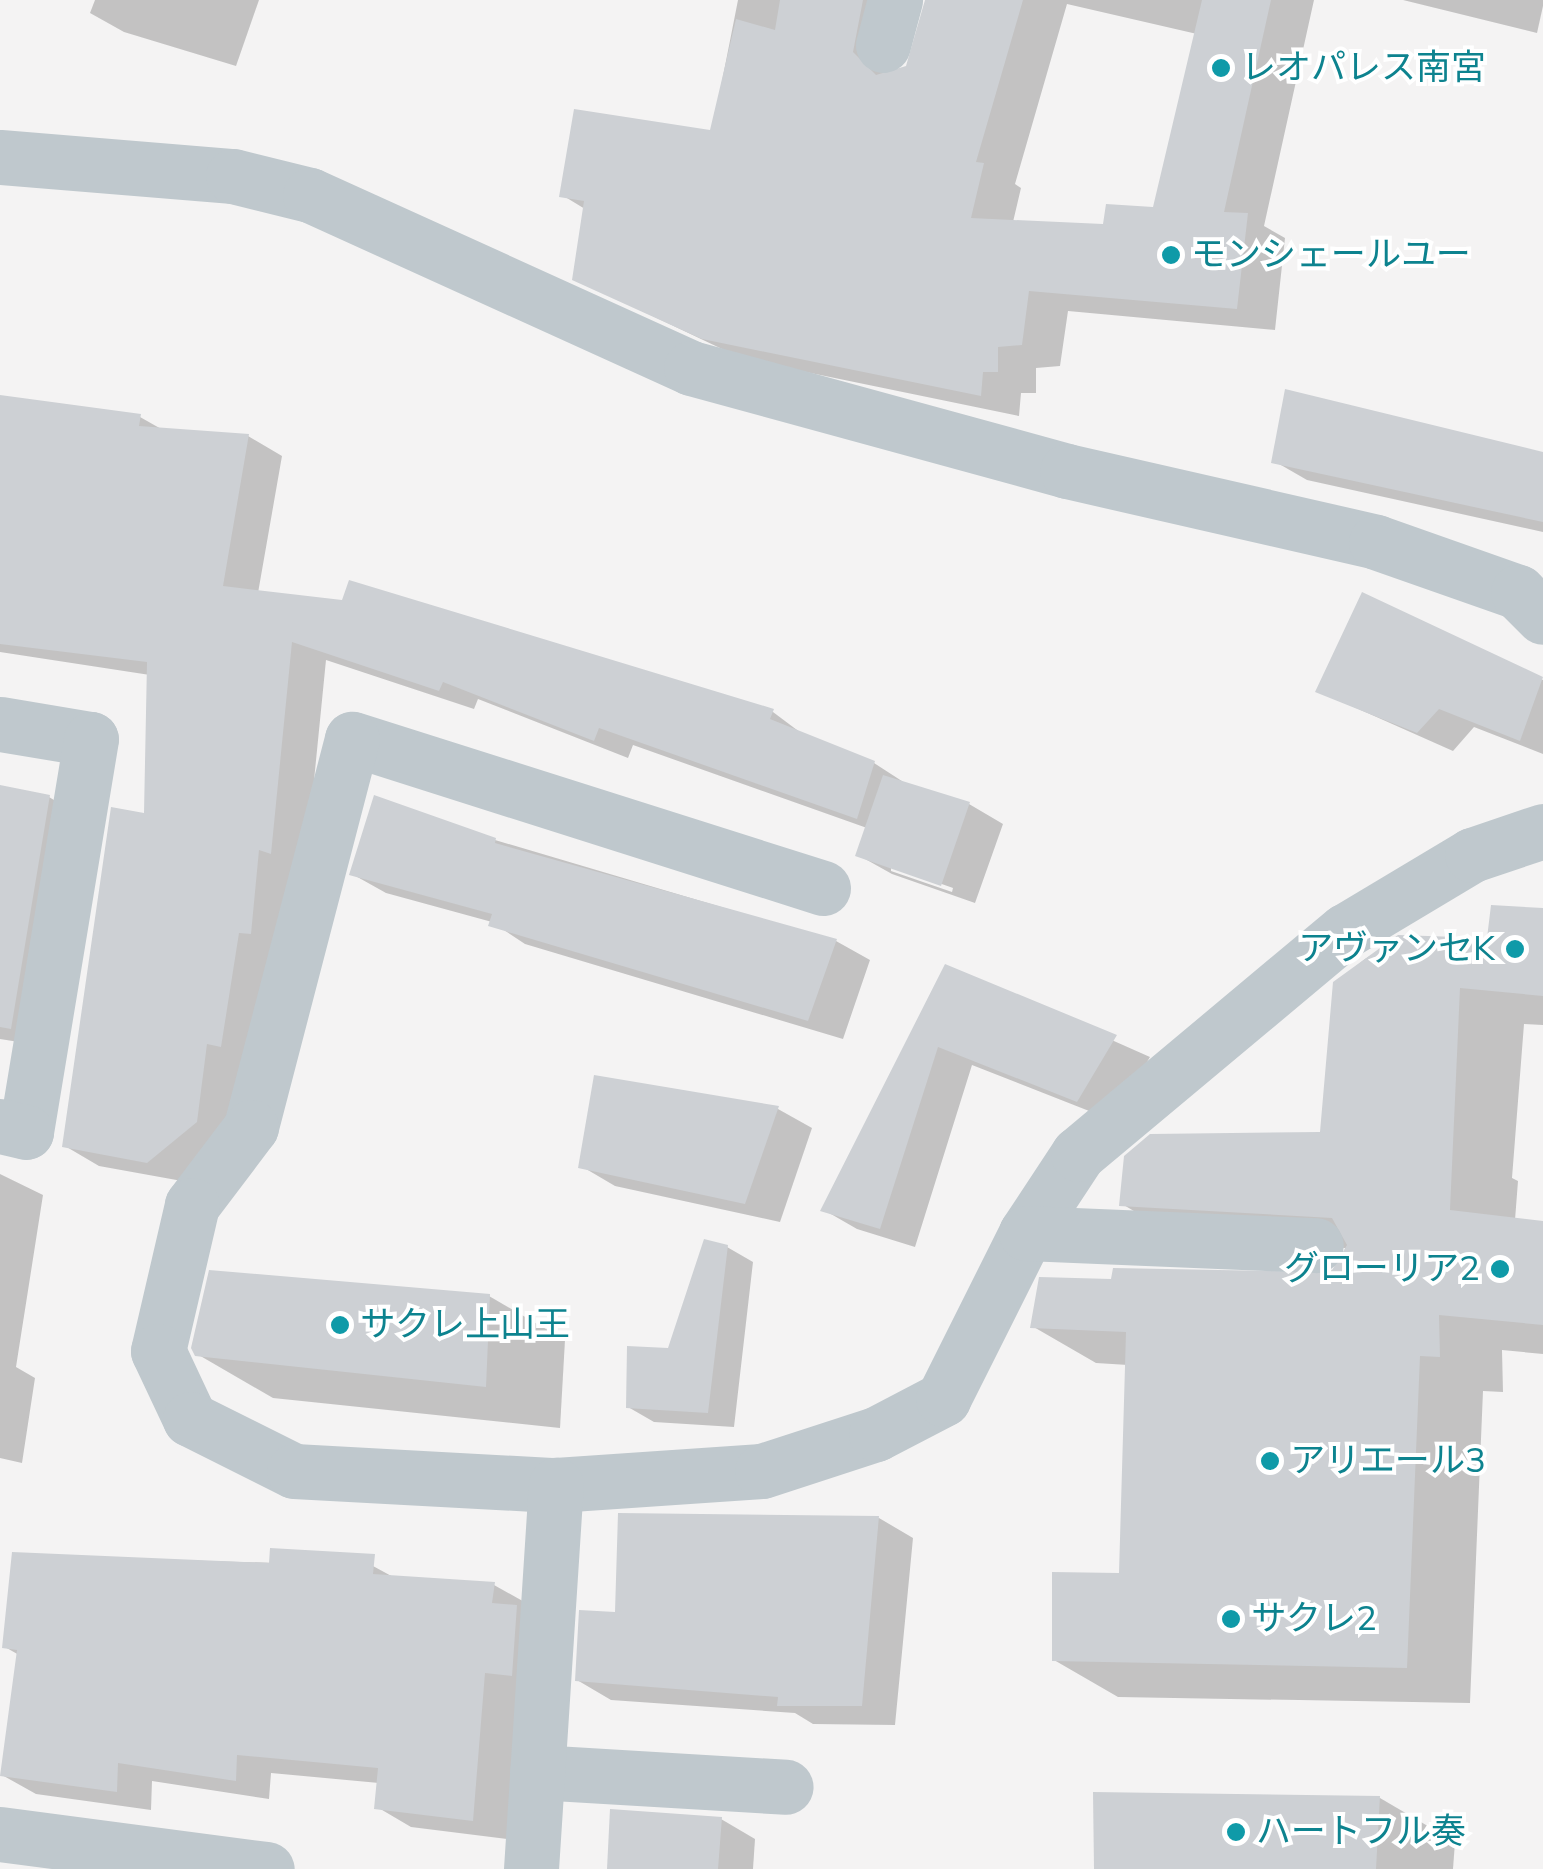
<!DOCTYPE html>
<meta charset="utf-8">
<style>
body{margin:0}
#map{position:relative;width:1543px;height:1869px;overflow:hidden;background:#f4f3f3;font-family:"Nunito Sans","Noto Sans JP",sans-serif}
div>[style]{position:absolute}
.shadow>*{inset:0;background:#0003}
.building>*{inset:0;background:#cdd0d4}
.minor>*{height:55px;margin:-27.5px;padding:0 27.5px;transform-origin:27.5px;border-radius:27.5px;background:#bfc8cd}
.dots>*{width:28px;height:28px;translate:-50% -50%;box-sizing:border-box;border:5px solid #fff;border-radius:50%}
span{translate:-50% -50%;white-space:nowrap;text-align:center;line-height:1.15;-webkit-text-stroke:8px #fff;paint-order:stroke}
.culture-label{font-size:35px;color:#0d838f}
.left{translate:0 -50%;text-align:left}
.right{translate:-100% -50%;text-align:right}
</style>
<div id="map">
<div class="shadow">
<div style="clip-path:polygon(95px 0,259px 0,236px 66px,124px 32px,90px 13px)"></div>
<div style="clip-path:polygon(evenodd,738px 0,917px 0,891px 61px,894px 73px,908px 68px,926px 0,1314px 0,1264px 226px,1285px 238px,1275px 330px,1068px 311px,1060px 366px,1036px 368px,1036px 393px,1021px 393px,1019px 416px,743px 359px,575px 279px,585px 209px,562px 195px,712px 132px,738px 0,1067px 4px,1197px 34px,1155px 210px,1105px 227px,1013px 222px,1021px 188px,1015px 184px,1067px 4px)"></div>
<div style="clip-path:polygon(1403px 0,1543px 0,1543px 6px,1537px 33px)"></div>
<div style="clip-path:polygon(evenodd,0 398px,140px 417px,163px 430px,248px 436px,282px 456px,258px 593px,773px 712px,805px 736px,874px 763px,908px 785px,969px 804px,1003px 824px,975px 903px,892px 874px,858px 855px,867px 828px,633px 745px,628px 758px,478px 699px,474px 709px,326px 660px,305px 871px,230px 1141px,182px 1181px,99px 1166px,65px 1146px,146px 816px,150px 675px,0 652px,0 398px,891px 866px,953px 888px,952px 892px,891px 871px,891px 866px)"></div>
<div style="clip-path:polygon(1543px 455px,1543px 532px,1307px 480px,1274px 461px)"></div>
<div style="clip-path:polygon(1363px 595px,1543px 680px,1543px 754px,1474px 727px,1453px 751px,1318px 691px)"></div>
<div style="clip-path:polygon(0 788px,49px 797px,82px 817px,44px 1046px,0 1039px)"></div>
<div style="clip-path:polygon(495px 840px,836px 941px,870px 960px,843px 1039px,525px 944px,492px 922px,386px 893px,352px 874px)"></div>
<div style="clip-path:polygon(1543px 911px,1543px 1025px,1524px 1024px,1512px 1178px,1518px 1181px,1515px 1220px,1543px 1224px,1543px 1354px,1502px 1350px,1503px 1392px,1483px 1391px,1470px 1703px,1118px 1697px,1054px 1660px,1121px 1576px,1128px 1365px,1096px 1363px,1032px 1326px,1040px 1280px,1315px 1279px,1344px 1264px,1345px 1248px,1185px 1241px,1122px 1204px,1322px 1134px,1335px 983px,1365px 959px,1399px 938px,1490px 940px)"></div>
<div style="clip-path:polygon(947px 967px,1150px 1057px,1112px 1120px,972px 1065px,915px 1247px,857px 1229px,824px 1210px)"></div>
<div style="clip-path:polygon(597px 1078px,778px 1109px,812px 1128px,780px 1222px,615px 1186px,581px 1166px)"></div>
<div style="clip-path:polygon(0 1174px,43px 1195px,16px 1367px,35px 1378px,22px 1463px,0 1458px)"></div>
<div style="clip-path:polygon(727px 1247px,753px 1262px,734px 1427px,654px 1422px,628px 1407px,669px 1351px)"></div>
<div style="clip-path:polygon(489px 1296px,565px 1340px,560px 1428px,273px 1398px,197px 1354px)"></div>
<div style="clip-path:polygon(879px 1518px,913px 1538px,895px 1725px,813px 1724px,795px 1713px,611px 1700px,577px 1680px,618px 1615px)"></div>
<div style="clip-path:polygon(14px 1555px,373px 1566px,395px 1578px,494px 1585px,528px 1604px,507px 1839px,411px 1827px,377px 1807px,379px 1783px,271px 1773px,269px 1799px,152px 1781px,151px 1810px,36px 1794px,2px 1775px,19px 1655px,5px 1647px)"></div>
<div style="clip-path:polygon(1380px 1798px,1455px 1842px,1453px 1869px,1096px 1869px)"></div>
<div style="clip-path:polygon(721px 1819px,755px 1839px,753px 1869px,610px 1869px)"></div>
</div>
<div class="building">
<div style="clip-path:polygon(780px 0,863px 0,853px 52px,876px 75px,906px 66px,925px 0,1023px 0,976px 162px,984px 163px,971px 218px,1103px 224px,1106px 204px,1153px 207px,1202px 0,1271px 0,1224px 212px,1248px 213px,1237px 309px,1029px 291px,1022px 345px,998px 347px,998px 372px,983px 372px,981px 396px,702px 339px,572px 280px,584px 201px,559px 197px,574px 109px,710px 130px,736px 19px,775px 30px)"></div>
<div style="clip-path:polygon(1285px 389px,1543px 452px,1543px 522px,1271px 463px)"></div>
<div style="clip-path:polygon(0 395px,141px 414px,139px 426px,249px 434px,223px 586px,342px 600px,349px 580px,774px 709px,770px 719px,875px 761px,857px 819px,599px 728px,594px 741px,443px 682px,439px 691px,292px 642px,271px 854px,259px 850px,251px 934px,239px 933px,221px 1047px,207px 1044px,197px 1122px,147px 1163px,62px 1147px,111px 807px,144px 813px,147px 662px,0 644px)"></div>
<div style="clip-path:polygon(1362px 592px,1543px 677px,1520px 741px,1439px 709px,1417px 733px,1315px 692px)"></div>
<div style="clip-path:polygon(883px 775px,970px 802px,941px 886px,855px 856px)"></div>
<div style="clip-path:polygon(0 785px,50px 795px,11px 1029px,0 1027px)"></div>
<div style="clip-path:polygon(374px 795px,496px 838px,495px 843px,837px 939px,808px 1021px,488px 926px,492px 914px,349px 875px)"></div>
<div style="clip-path:polygon(1491px 905px,1543px 908px,1543px 996px,1460px 988px,1450px 1210px,1543px 1221px,1543px 1325px,1439px 1315px,1440px 1357px,1420px 1356px,1407px 1668px,1052px 1661px,1052px 1572px,1119px 1573px,1126px 1332px,1030px 1328px,1039px 1277px,1111px 1279px,1113px 1268px,1331px 1272px,1347px 1245px,1332px 1218px,1119px 1206px,1124px 1156px,1150px 1134px,1320px 1132px,1333px 982px,1398px 935px,1487px 938px)"></div>
<div style="clip-path:polygon(945px 964px,1117px 1035px,1077px 1102px,938px 1047px,880px 1229px,820px 1211px)"></div>
<div style="clip-path:polygon(594px 1075px,779px 1106px,745px 1204px,578px 1168px)"></div>
<div style="clip-path:polygon(704px 1239px,728px 1245px,708px 1413px,626px 1408px,627px 1346px,668px 1348px)"></div>
<div style="clip-path:polygon(209px 1270px,490px 1294px,486px 1387px,195px 1356px,191px 1348px)"></div>
<div style="clip-path:polygon(618px 1513px,879px 1516px,862px 1706px,777px 1706px,778px 1697px,575px 1681px,579px 1610px,615px 1612px)"></div>
<div style="clip-path:polygon(270px 1548px,375px 1554px,373px 1574px,495px 1582px,492px 1603px,517px 1605px,512px 1676px,485px 1673px,473px 1821px,374px 1809px,378px 1768px,237px 1755px,236px 1781px,118px 1763px,117px 1792px,0 1776px,17px 1650px,2px 1648px,12px 1552px,269px 1563px)"></div>
<div style="clip-path:polygon(1093px 1792px,1380px 1796px,1376px 1869px,1094px 1869px)"></div>
<div style="clip-path:polygon(610px 1809px,722px 1817px,718px 1869px,607px 1869px)"></div>
</div>
<div class="minor">
<div style="left:883px;top:45px;width:47px;rotate:-75.1deg"></div>
<div style="left:0;top:157px;width:234px;rotate:4.7deg"></div>
<div style="left:233px;top:176px;width:79px;rotate:13.9deg"></div>
<div style="left:310px;top:195px;width:418px;rotate:24.4deg"></div>
<div style="left:691px;top:368px;width:390px;rotate:15.3deg"></div>
<div style="left:1067px;top:471px;width:317px;rotate:12.9deg"></div>
<div style="left:1376px;top:542px;width:151px;rotate:19.4deg"></div>
<div style="left:1518px;top:592px;width:35px;rotate:45deg"></div>
<div style="left:0;top:724px;width:92px;rotate:9.4deg"></div>
<div style="left:91px;top:739px;width:398px;rotate:99.4deg"></div>
<div style="left:26px;top:1132px;width:27px;rotate:-167deg"></div>
<div style="left:823px;top:888px;width:494px;rotate:-162.4deg"></div>
<div style="left:352px;top:739px;width:401px;rotate:104.6deg"></div>
<div style="left:251px;top:1127px;width:98px;rotate:127.1deg"></div>
<div style="left:192px;top:1205px;width:150px;rotate:103.1deg"></div>
<div style="left:158px;top:1351px;width:75px;rotate:64.8deg"></div>
<div style="left:190px;top:1419px;width:116px;rotate:26.6deg"></div>
<div style="left:294px;top:1471px;width:262px;rotate:3.1deg"></div>
<div style="left:556px;top:1485px;width:206px;rotate:-3.9deg"></div>
<div style="left:762px;top:1471px;width:120px;rotate:-18deg"></div>
<div style="left:876px;top:1434px;width:76px;rotate:-27.6deg"></div>
<div style="left:943px;top:1399px;width:186px;rotate:-63.4deg"></div>
<div style="left:1026px;top:1233px;width:95px;rotate:-56.6deg"></div>
<div style="left:1078px;top:1154px;width:348px;rotate:-39.9deg"></div>
<div style="left:1345px;top:931px;width:148px;rotate:-30.9deg"></div>
<div style="left:1472px;top:855px;width:75px;rotate:-18.7deg"></div>
<div style="left:1026px;top:1233px;width:290px;rotate:2.4deg"></div>
<div style="left:537px;top:1772px;width:249px;rotate:3.4deg"></div>
<div style="left:0;top:1834px;width:269px;rotate:7.5deg"></div>
<div style="left:531px;top:1869px;width:385px;rotate:-86.3deg"></div>
</div>
<div class="dots">
<div style="left:1221px;top:68px;background:#0f9aa8"></div>
<div style="left:1171px;top:255px;background:#0f9aa8"></div>
<div style="left:1515px;top:949px;background:#0f9aa8"></div>
<div style="left:1500px;top:1269px;background:#0f9aa8"></div>
<div style="left:340px;top:1325px;background:#0f9aa8"></div>
<div style="left:1270px;top:1461px;background:#0f9aa8"></div>
<div style="left:1231px;top:1619px;background:#0f9aa8"></div>
<div style="left:1236px;top:1832px;background:#0f9aa8"></div>
</div>
<div class="culture-label">
<span class="left" style="left:1241px;top:68px">レオパレス南宮</span>
<span class="left" style="left:1191px;top:255px">モンシェールユー</span>
<span class="right" style="left:1495px;top:949px">アヴァンセK</span>
<span class="right" style="left:1480px;top:1269px">グローリア2</span>
<span class="left" style="left:360px;top:1325px">サクレ上山王</span>
<span class="left" style="left:1290px;top:1461px">アリエール3</span>
<span class="left" style="left:1251px;top:1619px">サクレ2</span>
<span class="left" style="left:1256px;top:1832px">ハートフル奏</span>
</div>
</div>
